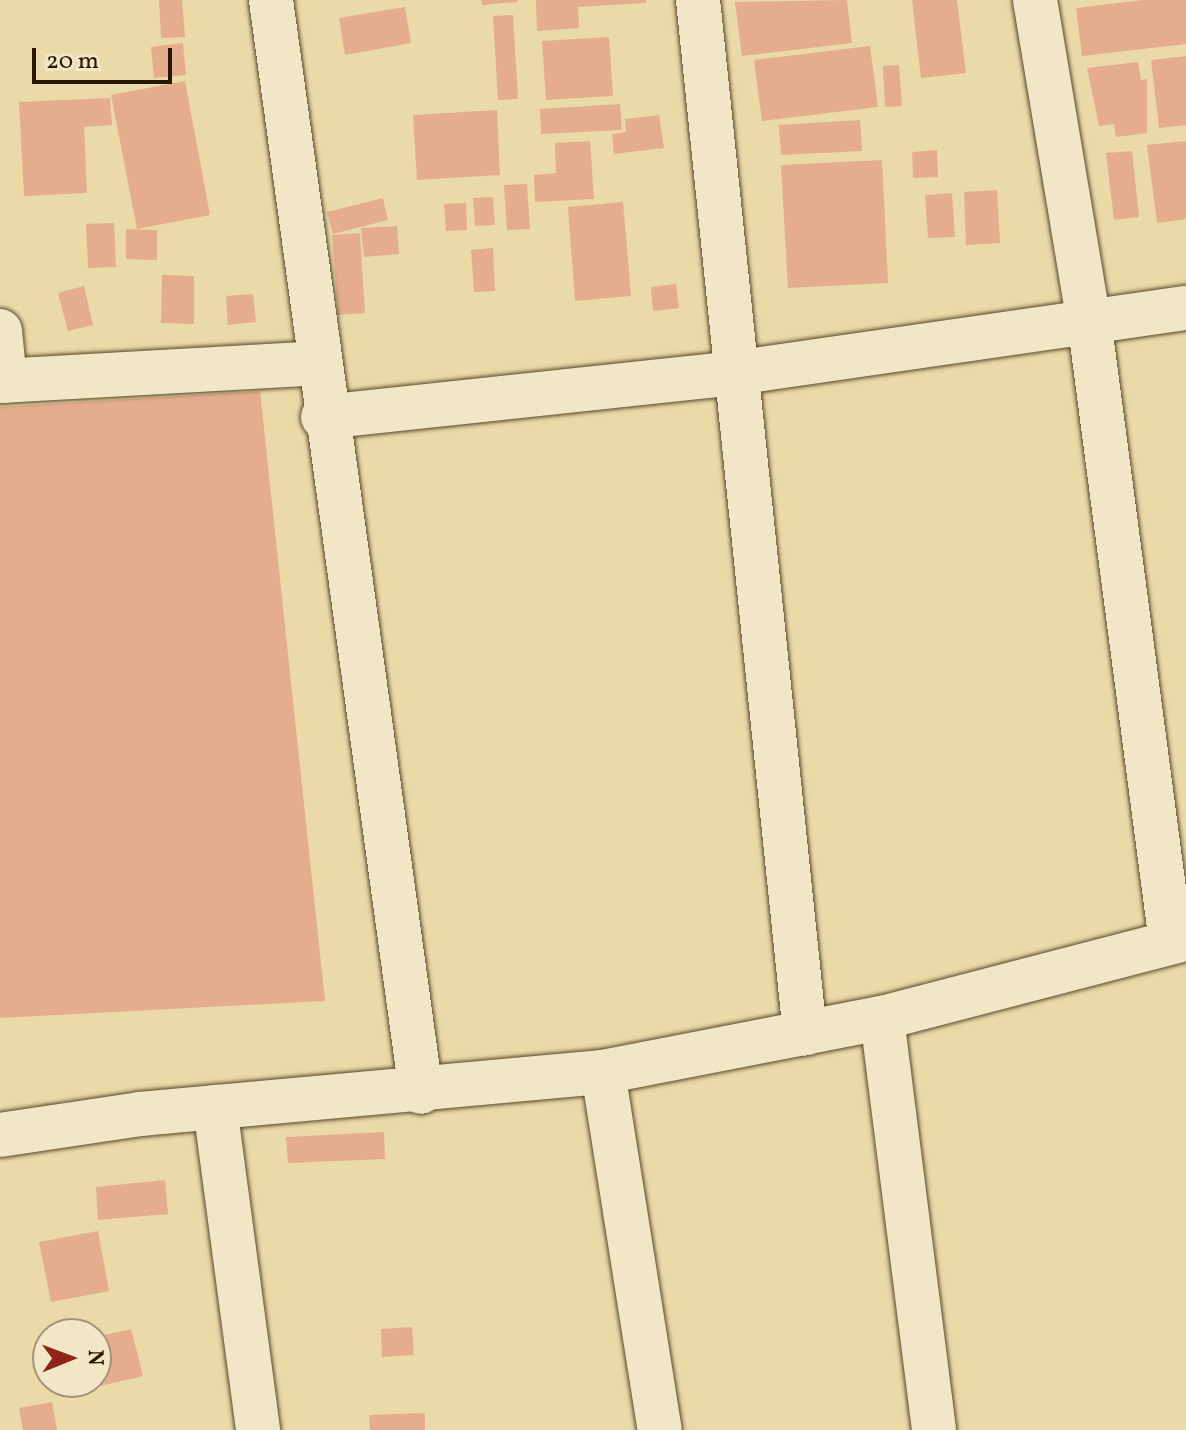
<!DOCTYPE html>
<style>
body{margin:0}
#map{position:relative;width:1186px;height:1430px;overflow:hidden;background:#e9daa8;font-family:Vollkorn,serif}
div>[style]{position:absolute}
.building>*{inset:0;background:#e5ad8e}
.roads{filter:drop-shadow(0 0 2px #59482b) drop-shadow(0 0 2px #59482b)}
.street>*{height:44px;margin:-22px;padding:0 22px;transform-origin:22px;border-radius:22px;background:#f1e7c6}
span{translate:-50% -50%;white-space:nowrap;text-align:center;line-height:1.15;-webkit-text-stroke:7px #f1e7c6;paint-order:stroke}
.north{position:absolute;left:32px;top:1318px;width:80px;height:80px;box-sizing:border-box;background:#f1e7c6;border:2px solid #a19477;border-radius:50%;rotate:89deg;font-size:22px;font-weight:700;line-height:32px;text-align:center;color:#291801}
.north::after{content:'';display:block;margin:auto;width:28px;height:36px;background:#8f2418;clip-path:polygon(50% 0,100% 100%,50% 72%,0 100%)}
.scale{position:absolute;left:32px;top:48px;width:140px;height:36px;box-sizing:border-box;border:4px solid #291801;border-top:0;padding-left:10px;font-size:24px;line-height:28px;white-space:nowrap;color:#291801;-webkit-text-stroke:6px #f1e7c6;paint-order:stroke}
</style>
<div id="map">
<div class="building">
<div style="clip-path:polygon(159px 0,182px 0,185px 37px,161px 38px)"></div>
<div style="clip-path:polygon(481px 0,517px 0,517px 2px,482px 5px)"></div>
<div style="clip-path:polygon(536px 0,646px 0,646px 3px,578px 7px,579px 28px,537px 31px)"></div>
<div style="clip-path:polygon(847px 0,852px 43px,742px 56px,735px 2px)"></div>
<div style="clip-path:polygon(912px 0,957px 0,966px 73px,921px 78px)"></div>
<div style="clip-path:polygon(1143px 0,1186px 0,1186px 44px,1082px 56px,1076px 8px)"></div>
<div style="clip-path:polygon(405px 7px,411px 43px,345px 55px,339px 18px)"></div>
<div style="clip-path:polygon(513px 15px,518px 99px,498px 100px,493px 16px)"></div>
<div style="clip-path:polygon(609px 37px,613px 96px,546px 100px,542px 41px)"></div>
<div style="clip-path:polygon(183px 43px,186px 75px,154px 78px,151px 47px)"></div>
<div style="clip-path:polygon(870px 46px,878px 107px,762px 121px,754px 60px)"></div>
<div style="clip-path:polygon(1186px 56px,1186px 125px,1159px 128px,1151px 60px)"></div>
<div style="clip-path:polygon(1138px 62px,1141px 80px,1147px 79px,1147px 133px,1116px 137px,1114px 124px,1099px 126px,1087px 68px)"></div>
<div style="clip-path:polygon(899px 65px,902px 106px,885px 107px,883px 66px)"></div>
<div style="clip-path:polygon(185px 81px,210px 215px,137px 229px,111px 95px)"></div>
<div style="clip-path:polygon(110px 98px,112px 125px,84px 127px,87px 193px,24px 196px,19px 102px)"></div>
<div style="clip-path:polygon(620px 104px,622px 130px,541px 134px,540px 109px)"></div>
<div style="clip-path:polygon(497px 110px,500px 175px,417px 180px,413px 115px)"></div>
<div style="clip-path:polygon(659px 115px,664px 148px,614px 154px,612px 134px,626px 132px,625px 119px)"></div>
<div style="clip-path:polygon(860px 120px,862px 151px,781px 155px,779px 125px)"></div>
<div style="clip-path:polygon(590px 141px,594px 199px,535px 202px,534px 175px,556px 173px,555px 143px)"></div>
<div style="clip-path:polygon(1186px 141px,1186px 219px,1157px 223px,1147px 145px)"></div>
<div style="clip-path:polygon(937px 150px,938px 177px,913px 178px,912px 152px)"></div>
<div style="clip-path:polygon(1132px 151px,1139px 217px,1114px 220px,1106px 153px)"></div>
<div style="clip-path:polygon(882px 160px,888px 283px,788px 288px,781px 165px)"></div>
<div style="clip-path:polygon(527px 184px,530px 229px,507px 230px,504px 185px)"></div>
<div style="clip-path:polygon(997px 190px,1000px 243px,966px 245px,964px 192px)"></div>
<div style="clip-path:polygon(952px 193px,955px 237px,928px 238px,925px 195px)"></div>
<div style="clip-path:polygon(493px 197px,495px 225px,475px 226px,473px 198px)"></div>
<div style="clip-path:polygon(383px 198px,388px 220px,333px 234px,327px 212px)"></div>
<div style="clip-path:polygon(623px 202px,631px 296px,575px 301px,568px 207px)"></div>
<div style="clip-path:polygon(466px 203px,467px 230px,446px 231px,444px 204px)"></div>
<div style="clip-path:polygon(114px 223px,116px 267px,88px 268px,86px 224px)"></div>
<div style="clip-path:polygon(397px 226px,399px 254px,364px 257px,361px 228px)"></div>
<div style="clip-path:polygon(126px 229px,157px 230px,157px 260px,126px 259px)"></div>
<div style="clip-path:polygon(360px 233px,365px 313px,338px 315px,332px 235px)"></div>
<div style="clip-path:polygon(493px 248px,495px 291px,474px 292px,471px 250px)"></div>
<div style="clip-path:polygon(162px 275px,194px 276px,194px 324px,161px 323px)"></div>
<div style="clip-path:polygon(676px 284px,679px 308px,653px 311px,651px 287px)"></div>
<div style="clip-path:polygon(84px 286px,93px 325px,68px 331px,58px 293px)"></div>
<div style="clip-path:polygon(253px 294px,256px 322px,228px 325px,226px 296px)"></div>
<div style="clip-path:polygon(260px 391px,325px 1001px,0 1018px,0 407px)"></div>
<div style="clip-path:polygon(384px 1132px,385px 1159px,288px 1163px,286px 1137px)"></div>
<div style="clip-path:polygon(165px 1180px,168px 1214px,98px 1220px,96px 1187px)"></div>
<div style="clip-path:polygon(98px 1231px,109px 1291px,51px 1302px,39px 1242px)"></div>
<div style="clip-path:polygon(412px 1327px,414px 1355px,382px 1357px,381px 1329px)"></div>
<div style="clip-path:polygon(131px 1329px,143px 1376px,91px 1388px,96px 1337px)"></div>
<div style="clip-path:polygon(52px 1402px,57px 1430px,23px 1430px,19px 1408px)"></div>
<div style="clip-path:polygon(425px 1413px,425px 1430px,370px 1430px,369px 1415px)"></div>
</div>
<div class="roads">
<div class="street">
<div style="left:271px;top:0;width:1102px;rotate:82.18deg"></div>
<div style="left:698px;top:0;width:1039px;rotate:84.09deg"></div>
<div style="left:1035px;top:0;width:332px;rotate:80.5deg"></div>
<div style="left:1090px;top:327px;width:620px;rotate:82.5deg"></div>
<div style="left:0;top:331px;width:50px;rotate:84.3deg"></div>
<div style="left:0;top:381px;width:318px;rotate:-3.2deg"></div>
<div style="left:323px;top:417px;width:413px;rotate:-6.1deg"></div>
<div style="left:734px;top:373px;width:457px;rotate:-8.2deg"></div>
<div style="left:882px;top:1018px;width:415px;rotate:82.8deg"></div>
<div style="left:603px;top:1072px;width:363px;rotate:81deg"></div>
<div style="left:215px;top:1107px;width:326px;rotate:82.4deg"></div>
<div style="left:0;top:1135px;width:142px;rotate:-8.5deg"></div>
<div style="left:140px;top:1114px;width:465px;rotate:-5.2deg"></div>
<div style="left:603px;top:1072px;width:284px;rotate:-11deg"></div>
<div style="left:882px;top:1018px;width:314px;rotate:-14.6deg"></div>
</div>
</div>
<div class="north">N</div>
<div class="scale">20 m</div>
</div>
